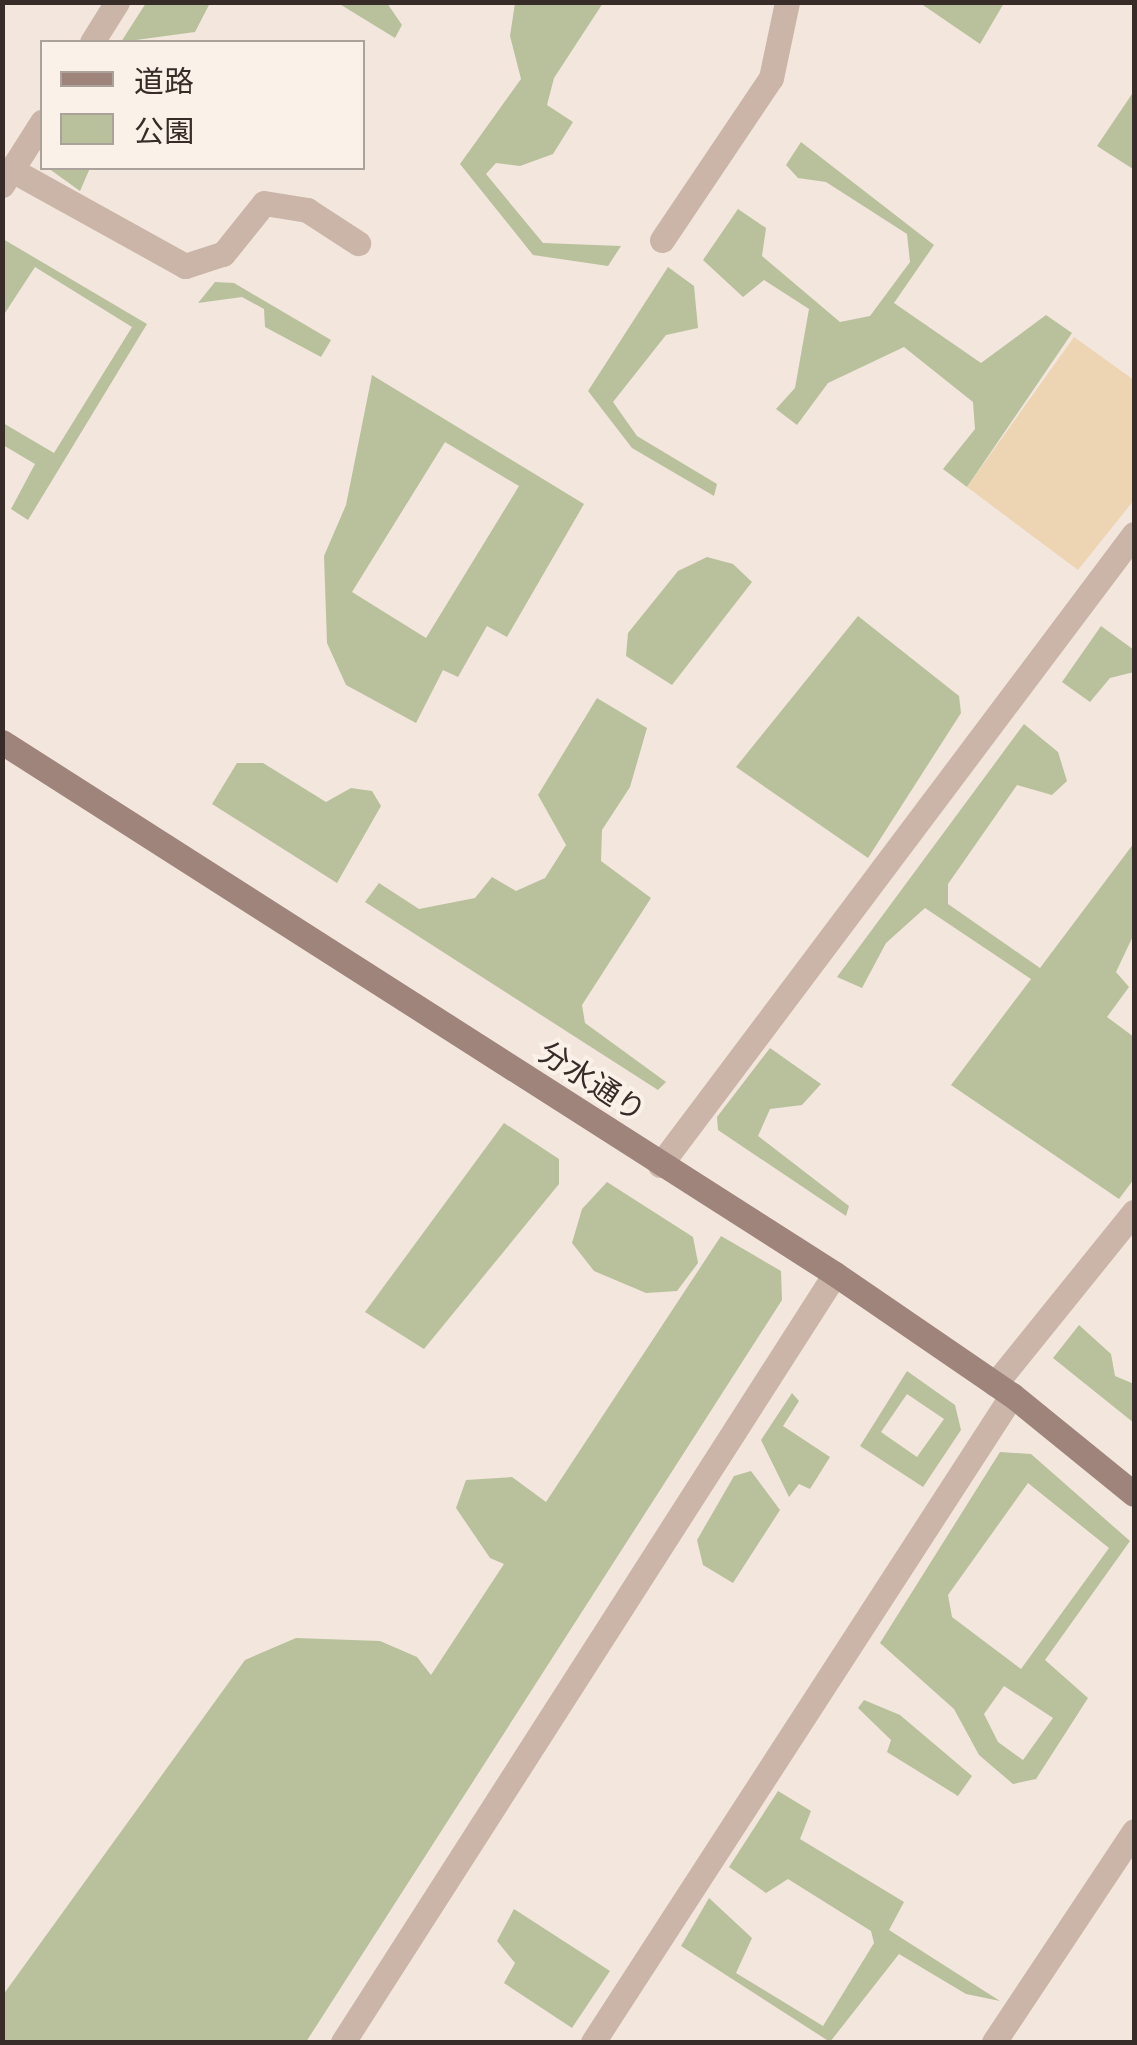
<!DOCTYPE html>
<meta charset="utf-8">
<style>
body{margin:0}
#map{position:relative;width:1137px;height:2045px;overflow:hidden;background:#f2e6dd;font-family:Cabin,"Noto Sans JP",sans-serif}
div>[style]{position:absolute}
.green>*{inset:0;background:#b8c19c}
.sand>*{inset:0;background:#edd5b3}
.lane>*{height:25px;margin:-12.5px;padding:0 12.5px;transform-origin:12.5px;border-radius:12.5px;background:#cab5a8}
.street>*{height:25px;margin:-12.5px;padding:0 12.5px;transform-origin:12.5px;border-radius:12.5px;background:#cab5a8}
.secondary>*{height:25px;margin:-12.5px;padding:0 12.5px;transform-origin:12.5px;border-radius:12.5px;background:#9e847a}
span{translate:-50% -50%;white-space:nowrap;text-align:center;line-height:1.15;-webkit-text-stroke:8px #faf1e9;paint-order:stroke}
.street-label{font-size:30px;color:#372c28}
.frame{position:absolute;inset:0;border:5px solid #372c28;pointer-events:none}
.legend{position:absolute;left:40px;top:40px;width:325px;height:130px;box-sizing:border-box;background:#faf1e9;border:2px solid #aca29c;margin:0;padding:12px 18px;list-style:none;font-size:30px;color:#372c28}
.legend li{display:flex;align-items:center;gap:20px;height:50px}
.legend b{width:50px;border:2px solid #aca29c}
</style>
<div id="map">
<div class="green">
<div style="clip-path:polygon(146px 3px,146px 2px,210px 3px,195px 32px,121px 42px)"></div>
<div style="clip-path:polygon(338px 3px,387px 3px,402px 25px,395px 38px)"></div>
<div style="clip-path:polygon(515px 3px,603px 3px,554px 78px,547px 105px,573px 122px,553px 154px,520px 166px,496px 163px,486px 174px,543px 243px,621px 246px,608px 266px,533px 255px,460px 164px,521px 79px,510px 36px)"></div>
<div style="clip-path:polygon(920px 3px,1004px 2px,1004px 3px,980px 44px)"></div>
<div style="clip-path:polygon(1134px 91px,1134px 167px,1133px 169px,1097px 146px)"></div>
<div style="clip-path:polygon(801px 142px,934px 245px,894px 303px,981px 363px,1046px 315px,1072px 333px,967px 487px,943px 469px,975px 429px,973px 402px,904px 347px,828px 383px,797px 425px,776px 409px,795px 388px,809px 309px,764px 280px,743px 297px,703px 260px,738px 209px,766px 228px,762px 256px,840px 322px,870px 316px,910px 262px,907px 234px,826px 182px,798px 178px,786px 165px)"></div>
<div style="clip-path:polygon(48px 168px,90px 168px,80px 191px)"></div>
<div style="clip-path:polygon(3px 239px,147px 324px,28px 520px,11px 509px,35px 464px,3px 445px,3px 423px,54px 453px,132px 327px,35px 267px,3px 316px)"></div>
<div style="clip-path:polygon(668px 267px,694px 286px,698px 328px,666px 335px,613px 402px,637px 436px,717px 484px,714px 496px,632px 448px,588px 391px)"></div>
<div style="clip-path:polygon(215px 282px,234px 283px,331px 340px,321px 357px,265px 327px,264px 309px,242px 297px,198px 303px)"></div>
<div style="clip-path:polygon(evenodd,372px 375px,584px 504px,507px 637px,487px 626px,458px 677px,443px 670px,416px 723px,346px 685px,327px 643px,324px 556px,346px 505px,372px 375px,445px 442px,519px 486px,426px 638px,352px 592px,445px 442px)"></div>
<div style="clip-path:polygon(707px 557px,733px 564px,752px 582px,672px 685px,626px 656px,628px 633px,678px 571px)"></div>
<div style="clip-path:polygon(858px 616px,959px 696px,961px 713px,868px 858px,736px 767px)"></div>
<div style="clip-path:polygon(1101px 626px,1134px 650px,1134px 672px,1110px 678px,1090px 702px,1062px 682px)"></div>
<div style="clip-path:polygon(597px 698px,647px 728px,630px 787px,602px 830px,601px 861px,651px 898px,582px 1005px,585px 1023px,666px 1082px,658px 1090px,365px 902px,379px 883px,419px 909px,475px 898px,492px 877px,516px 891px,545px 878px,566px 845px,538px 795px)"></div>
<div style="clip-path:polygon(1024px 724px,1058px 752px,1067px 781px,1052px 795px,1017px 785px,948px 884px,948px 904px,1040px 968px,1134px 843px,1134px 934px,1116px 972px,1129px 987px,1107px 1017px,1134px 1037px,1134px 1179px,1119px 1199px,951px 1085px,1031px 979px,925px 908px,886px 943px,862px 988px,837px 977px)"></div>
<div style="clip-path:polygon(237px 763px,263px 763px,326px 802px,351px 788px,372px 791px,381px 806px,337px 883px,212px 804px)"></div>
<div style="clip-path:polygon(770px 1048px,821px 1084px,802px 1105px,770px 1109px,758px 1136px,849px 1206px,846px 1216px,718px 1130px,717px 1117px)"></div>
<div style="clip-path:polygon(504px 1123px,559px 1159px,559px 1184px,424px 1349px,365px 1312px)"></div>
<div style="clip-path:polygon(607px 1182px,693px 1237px,698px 1263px,677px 1291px,646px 1293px,594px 1271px,572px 1243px,582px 1209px)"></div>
<div style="clip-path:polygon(721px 1236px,781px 1271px,782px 1300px,306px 2042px,3px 2042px,3px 1995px,245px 1660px,296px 1638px,380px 1641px,417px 1657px,431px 1675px,504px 1564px,490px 1558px,456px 1508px,466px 1480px,512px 1477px,546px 1502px)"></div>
<div style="clip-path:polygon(1079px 1325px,1111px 1354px,1115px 1376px,1134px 1384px,1134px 1423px,1053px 1358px)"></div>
<div style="clip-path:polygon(evenodd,907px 1371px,955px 1405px,961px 1430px,923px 1487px,860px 1446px,907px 1371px,907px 1394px,944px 1419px,917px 1457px,881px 1432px,907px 1394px)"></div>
<div style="clip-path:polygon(792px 1393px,799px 1401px,783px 1426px,830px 1457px,810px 1489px,799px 1484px,789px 1497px,761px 1440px)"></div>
<div style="clip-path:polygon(evenodd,1000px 1452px,1031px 1454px,1130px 1541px,1045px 1660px,1088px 1698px,1036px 1779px,1013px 1784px,979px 1755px,954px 1709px,880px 1643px,1000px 1452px,1028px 1483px,1109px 1548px,1021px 1669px,952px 1617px,948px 1595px,1028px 1483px,1000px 1452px,1004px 1686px,1053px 1718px,1023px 1760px,998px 1742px,984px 1714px,1004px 1686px)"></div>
<div style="clip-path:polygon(751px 1471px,780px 1510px,733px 1583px,703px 1565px,697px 1540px,734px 1476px)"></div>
<div style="clip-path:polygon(864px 1700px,900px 1715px,972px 1776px,958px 1796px,887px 1752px,891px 1740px,858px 1708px)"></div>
<div style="clip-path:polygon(778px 1791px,811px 1811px,800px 1839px,904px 1902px,889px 1930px,1000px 2001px,966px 1994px,899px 1954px,830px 2042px,681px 1946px,709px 1898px,752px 1938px,736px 1973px,823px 2026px,874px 1943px,871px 1931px,788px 1879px,766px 1893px,729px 1867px)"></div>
<div style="clip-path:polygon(514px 1909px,610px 1971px,572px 2028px,504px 1983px,515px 1963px,497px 1941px)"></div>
</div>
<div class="sand">
<div style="clip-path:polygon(1074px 337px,1134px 380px,1134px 500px,1078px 570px,967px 487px)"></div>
</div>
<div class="lane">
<div style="left:12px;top:170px;width:198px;rotate:29deg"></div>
<div style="left:185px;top:266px;width:40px;rotate:-18deg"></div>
<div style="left:223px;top:254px;width:65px;rotate:-51.2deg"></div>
<div style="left:264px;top:203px;width:44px;rotate:9.2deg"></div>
<div style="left:307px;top:210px;width:61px;rotate:32.9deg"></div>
</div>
<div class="street">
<div style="left:92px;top:42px;width:47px;rotate:-58deg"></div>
<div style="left:2px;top:185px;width:75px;rotate:-57.6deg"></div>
<div style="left:662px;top:240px;width:195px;rotate:-56.1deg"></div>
<div style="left:771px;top:78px;width:78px;rotate:-78.1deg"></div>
<div style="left:660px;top:1165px;width:789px;rotate:-53.09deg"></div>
<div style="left:995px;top:1384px;width:221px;rotate:-51.1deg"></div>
<div style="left:343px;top:2042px;width:912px;rotate:-57.36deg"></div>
<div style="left:593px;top:2042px;width:771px;rotate:-57.07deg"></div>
<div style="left:994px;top:2042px;width:253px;rotate:-56.4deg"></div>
</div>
<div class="secondary">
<div style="left:2px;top:742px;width:988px;rotate:32.56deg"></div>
<div style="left:835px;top:1274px;width:214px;rotate:34.4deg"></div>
<div style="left:1012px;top:1395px;width:157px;rotate:39.1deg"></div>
</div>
<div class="street-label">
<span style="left:592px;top:1082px;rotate:33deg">分水通り</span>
</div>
<div class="frame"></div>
<ul class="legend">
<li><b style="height:12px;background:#9e847a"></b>道路</li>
<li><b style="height:28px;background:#b8c19c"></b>公園</li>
</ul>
</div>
